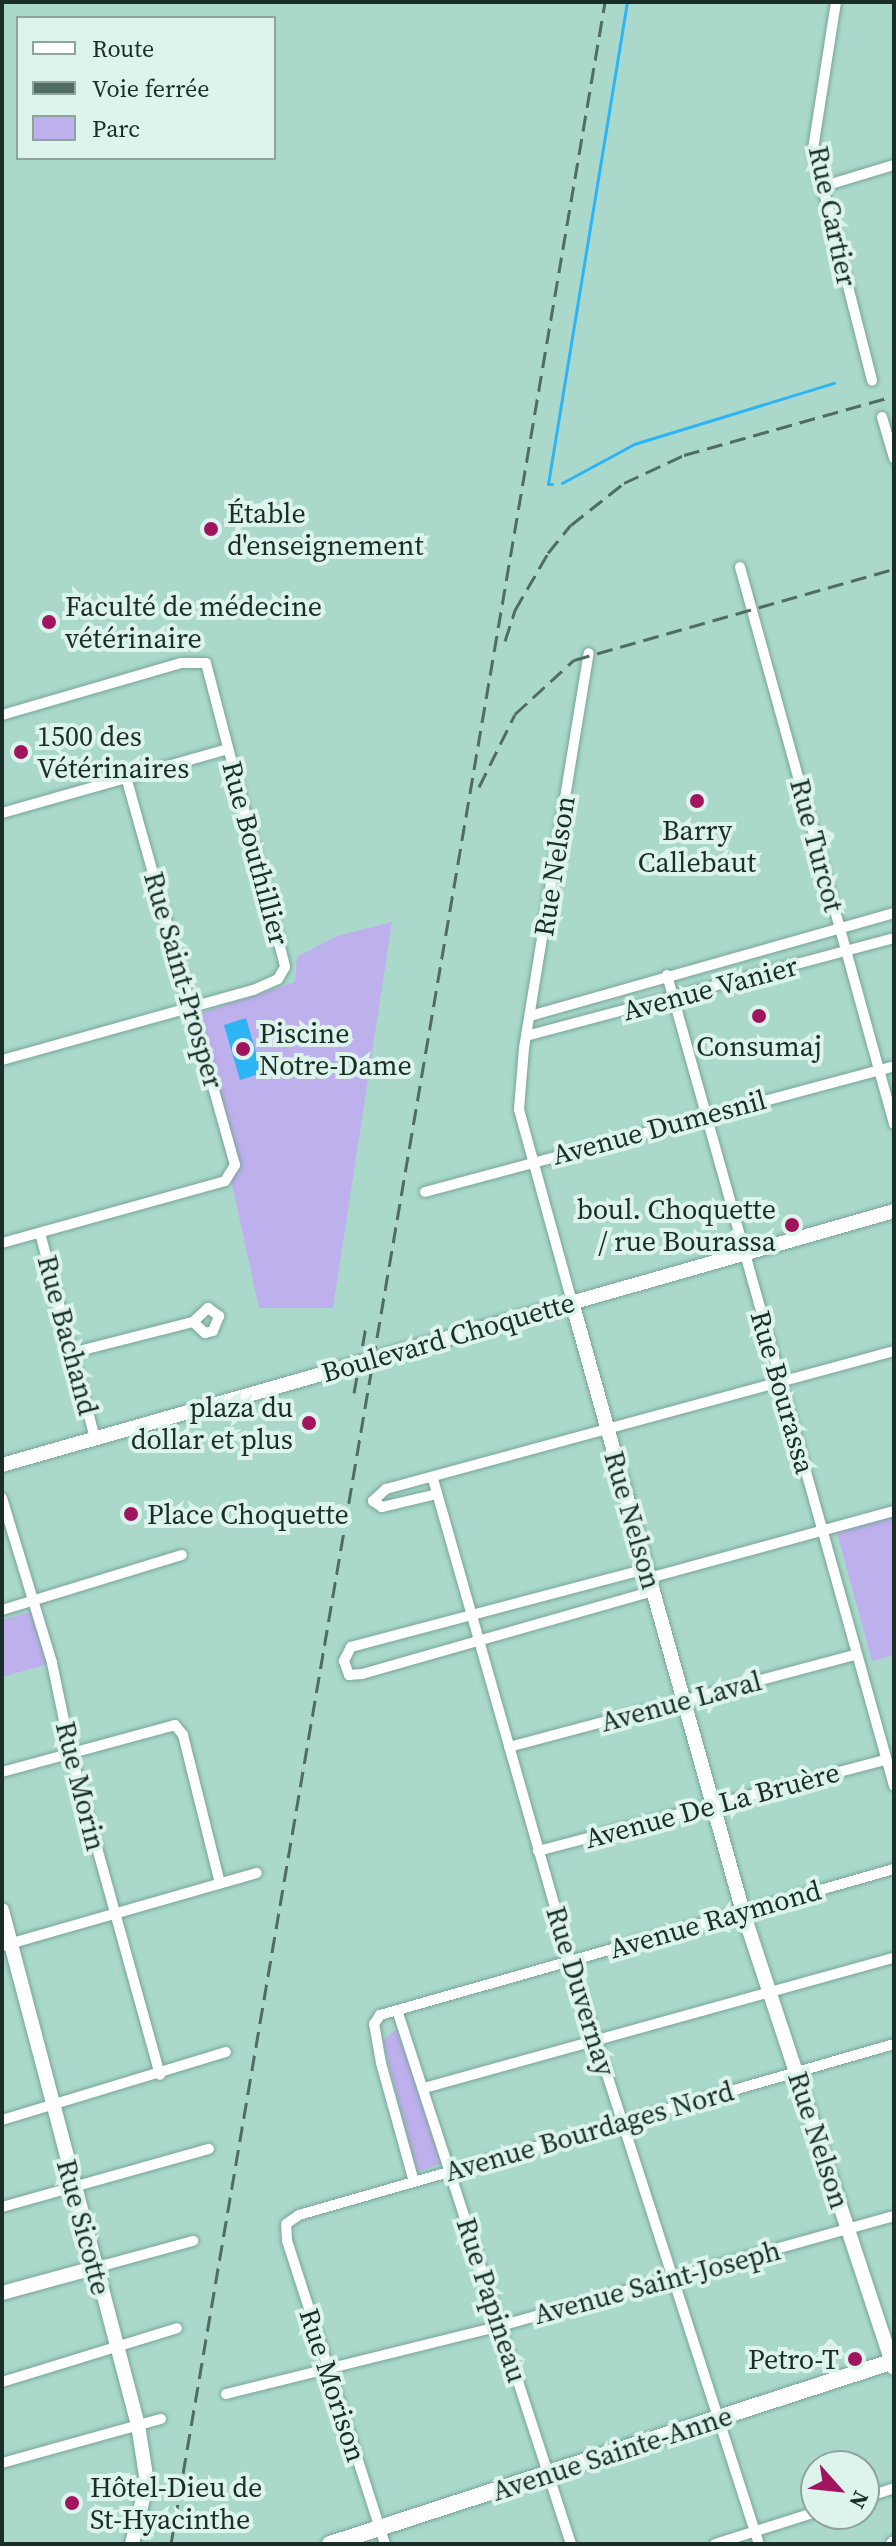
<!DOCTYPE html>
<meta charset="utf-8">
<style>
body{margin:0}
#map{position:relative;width:896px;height:2546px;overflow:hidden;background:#aad9cc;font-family:"Source Serif 4",serif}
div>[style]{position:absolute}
.green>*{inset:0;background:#beafed}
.water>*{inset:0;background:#2db4f5}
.stream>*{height:3px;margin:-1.5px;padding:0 1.5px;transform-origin:1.5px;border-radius:1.5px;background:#2db4f5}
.roads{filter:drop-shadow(0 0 2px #77a598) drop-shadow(0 0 2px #77a598)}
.street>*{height:10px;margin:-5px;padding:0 5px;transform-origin:5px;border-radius:5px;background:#fff}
.secondary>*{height:14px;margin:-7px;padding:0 7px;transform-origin:7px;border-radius:7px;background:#fff}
.primary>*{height:16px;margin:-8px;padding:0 8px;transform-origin:8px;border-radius:8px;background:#fff}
.rail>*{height:3px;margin-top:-1.5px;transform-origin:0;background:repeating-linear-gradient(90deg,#506d65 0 16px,transparent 0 24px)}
.dots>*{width:22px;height:22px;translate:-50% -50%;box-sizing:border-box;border:4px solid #ddf4ed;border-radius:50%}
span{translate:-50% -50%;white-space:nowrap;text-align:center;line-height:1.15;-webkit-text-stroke:8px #ddf4ed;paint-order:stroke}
.street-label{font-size:28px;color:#1a2d28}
.poi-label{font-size:28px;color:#1a2d28}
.left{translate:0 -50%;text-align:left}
.right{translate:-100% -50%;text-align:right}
.frame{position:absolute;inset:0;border:4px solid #1a2d28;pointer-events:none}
.legend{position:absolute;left:16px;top:16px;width:260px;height:144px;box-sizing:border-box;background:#ddf4ed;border:2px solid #8fa49e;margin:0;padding:10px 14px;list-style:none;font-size:24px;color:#1a2d28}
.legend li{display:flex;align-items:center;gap:16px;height:40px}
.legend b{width:40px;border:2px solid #8fa49e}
.north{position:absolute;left:800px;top:2450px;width:80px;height:80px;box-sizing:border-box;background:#ddf4ed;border:2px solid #8fa49e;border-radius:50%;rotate:117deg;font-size:22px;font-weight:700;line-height:32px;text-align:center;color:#1a2d28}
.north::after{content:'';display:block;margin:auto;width:28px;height:36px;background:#a1155f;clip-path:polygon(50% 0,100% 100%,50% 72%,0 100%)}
</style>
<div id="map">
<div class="green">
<div style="clip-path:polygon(392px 922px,333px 1308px,259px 1308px,195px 1015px,295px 982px,297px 957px,337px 936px)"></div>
<div style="clip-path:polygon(894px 1512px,894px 1655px,872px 1661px,836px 1529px)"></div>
<div style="clip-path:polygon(37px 1610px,52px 1663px,2px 1677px,2px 1620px)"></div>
<div style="clip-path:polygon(399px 2027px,445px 2162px,417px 2172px,383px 2041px)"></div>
</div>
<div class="water">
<div style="clip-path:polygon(246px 1018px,262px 1073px,240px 1080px,224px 1025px)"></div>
</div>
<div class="stream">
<div style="left:562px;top:483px;width:82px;rotate:-28.4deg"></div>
<div style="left:634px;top:444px;width:209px;rotate:-17deg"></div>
<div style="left:552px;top:484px;width:4px;rotate:180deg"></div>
<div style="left:548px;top:484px;width:488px;rotate:-80.7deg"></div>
</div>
<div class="roads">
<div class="street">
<div style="left:836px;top:2px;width:149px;rotate:98.9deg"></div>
<div style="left:813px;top:149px;width:239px;rotate:75.7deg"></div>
<div style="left:821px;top:187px;width:76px;rotate:-16.8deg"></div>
<div style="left:882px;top:417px;width:43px;rotate:73.7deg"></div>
<div style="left:740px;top:567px;width:578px;rotate:74.54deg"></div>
<div style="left:2px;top:715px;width:186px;rotate:-16.2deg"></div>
<div style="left:181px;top:663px;width:25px"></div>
<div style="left:206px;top:663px;width:314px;rotate:75.4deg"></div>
<div style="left:285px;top:967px;width:14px;rotate:120deg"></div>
<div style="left:278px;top:979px;width:27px;rotate:156deg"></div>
<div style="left:253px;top:990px;width:261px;rotate:164.4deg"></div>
<div style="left:2px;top:813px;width:235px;rotate:-15.8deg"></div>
<div style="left:667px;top:975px;width:842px;rotate:74.36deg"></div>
<div style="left:530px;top:1016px;width:378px;rotate:-15.8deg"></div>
<div style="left:526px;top:1036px;width:381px;rotate:-14.9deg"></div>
<div style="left:425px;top:1192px;width:486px;rotate:-15deg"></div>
<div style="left:40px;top:1233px;width:212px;rotate:75deg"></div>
<div style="left:2px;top:1243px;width:231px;rotate:-15.5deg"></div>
<div style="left:225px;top:1181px;width:19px;rotate:-58deg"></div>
<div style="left:235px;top:1165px;width:403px;rotate:-105.7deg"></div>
<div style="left:572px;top:1302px;width:200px;rotate:-105.4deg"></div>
<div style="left:519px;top:1109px;width:61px;rotate:-85.3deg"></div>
<div style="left:524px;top:1048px;width:400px;rotate:-80.7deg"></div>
<div style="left:75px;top:1352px;width:122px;rotate:-14.3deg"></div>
<div style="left:193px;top:1322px;width:21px;rotate:-43deg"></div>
<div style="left:208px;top:1308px;width:14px;rotate:36deg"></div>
<div style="left:219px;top:1316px;width:16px;rotate:112deg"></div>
<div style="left:213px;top:1331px;width:8px;rotate:166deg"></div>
<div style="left:205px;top:1333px;width:16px;rotate:-137deg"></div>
<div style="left:433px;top:1479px;width:500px;rotate:74.1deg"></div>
<div style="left:570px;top:1960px;width:614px;rotate:72.07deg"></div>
<div style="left:437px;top:1494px;width:57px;rotate:166.7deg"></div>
<div style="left:382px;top:1507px;width:11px;rotate:-146deg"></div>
<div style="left:373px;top:1501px;width:18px;rotate:-43deg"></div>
<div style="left:386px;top:1489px;width:526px;rotate:-15.2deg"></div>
<div style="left:2px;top:1498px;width:172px;rotate:73.1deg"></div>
<div style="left:52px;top:1663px;width:93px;rotate:78.2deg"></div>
<div style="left:71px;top:1754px;width:333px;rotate:74.5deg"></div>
<div style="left:646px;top:1569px;width:305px;rotate:165.2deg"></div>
<div style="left:351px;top:1647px;width:16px;rotate:117deg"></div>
<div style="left:344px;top:1661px;width:15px;rotate:70deg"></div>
<div style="left:349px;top:1675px;width:13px;rotate:-4deg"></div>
<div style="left:362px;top:1674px;width:303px;rotate:-15.9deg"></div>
<div style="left:649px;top:1578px;width:254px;rotate:-15.3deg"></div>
<div style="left:2px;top:1610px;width:188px;rotate:-17deg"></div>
<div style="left:509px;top:1747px;width:357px;rotate:-14.9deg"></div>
<div style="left:2px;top:1772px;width:179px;rotate:-15.2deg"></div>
<div style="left:175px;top:1725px;width:13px;rotate:51deg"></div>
<div style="left:183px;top:1735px;width:153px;rotate:76deg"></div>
<div style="left:538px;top:1851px;width:360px;rotate:-14.7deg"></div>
<div style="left:2px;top:1946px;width:265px;rotate:-16deg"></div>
<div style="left:397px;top:2010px;width:562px;rotate:71.95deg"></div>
<div style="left:424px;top:2088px;width:488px;rotate:-15.5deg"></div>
<div style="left:2px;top:2120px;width:234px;rotate:-16.9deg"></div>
<div style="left:414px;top:2182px;width:123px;rotate:-105.5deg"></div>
<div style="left:381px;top:2063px;width:40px;rotate:-100deg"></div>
<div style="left:374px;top:2024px;width:11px;rotate:-56deg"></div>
<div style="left:380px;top:2015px;width:534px;rotate:-15.86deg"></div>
<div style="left:2px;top:2207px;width:215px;rotate:-15.7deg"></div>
<div style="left:94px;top:2268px;width:103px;rotate:-15.3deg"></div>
<div style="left:2px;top:2382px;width:183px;rotate:-17.1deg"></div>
<div style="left:226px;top:2394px;width:282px;rotate:-13.9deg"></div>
<div style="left:500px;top:2326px;width:409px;rotate:-15.6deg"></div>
<div style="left:2px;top:2463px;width:165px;rotate:-15.5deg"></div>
<div style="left:864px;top:2498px;width:32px;rotate:-18deg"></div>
<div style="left:385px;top:2544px;width:318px;rotate:-107.9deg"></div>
<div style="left:287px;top:2241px;width:17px;rotate:-93deg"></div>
<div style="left:286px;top:2224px;width:16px;rotate:-35deg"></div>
<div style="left:299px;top:2215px;width:619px;rotate:-16.03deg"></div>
<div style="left:715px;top:2544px;width:106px;rotate:-17.6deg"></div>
</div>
<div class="secondary">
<div style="left:572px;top:1302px;width:634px;rotate:74.34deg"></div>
<div style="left:743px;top:1912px;width:480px;rotate:71.7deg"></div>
<div style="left:2px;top:1465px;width:927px;rotate:-15.89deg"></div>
<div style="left:2px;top:1910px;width:533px;rotate:75.21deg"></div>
<div style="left:138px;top:2425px;width:58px;rotate:81deg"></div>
<div style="left:147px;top:2482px;width:64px;rotate:103.6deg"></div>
<div style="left:2px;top:2293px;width:95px;rotate:-15.2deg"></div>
<div style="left:893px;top:2544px;width:1px;rotate:-45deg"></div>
</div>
<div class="primary">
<div style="left:330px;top:2544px;width:593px;rotate:-17.98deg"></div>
</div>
</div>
<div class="rail">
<div style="left:505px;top:641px;width:33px;rotate:-72deg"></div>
<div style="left:515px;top:610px;width:66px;rotate:-59.9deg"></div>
<div style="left:548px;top:553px;width:36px;rotate:-51deg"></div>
<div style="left:571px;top:525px;width:68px;rotate:-38.4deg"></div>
<div style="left:624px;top:483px;width:66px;rotate:-25deg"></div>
<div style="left:684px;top:455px;width:218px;rotate:-15.7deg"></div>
<div style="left:479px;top:787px;width:81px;rotate:-63.7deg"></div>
<div style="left:515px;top:714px;width:80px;rotate:-42.5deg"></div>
<div style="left:574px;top:660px;width:333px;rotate:-15.9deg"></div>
<div style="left:354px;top:1393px;width:68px;rotate:-79.8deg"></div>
<div style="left:171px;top:2544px;width:2579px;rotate:-80.31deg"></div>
</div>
<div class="dots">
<div style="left:211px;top:529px;background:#a1155f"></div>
<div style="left:49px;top:622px;background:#a1155f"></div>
<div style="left:21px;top:752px;background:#a1155f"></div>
<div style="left:697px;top:801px;background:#a1155f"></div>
<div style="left:759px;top:1016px;background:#a1155f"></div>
<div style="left:243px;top:1049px;background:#a1155f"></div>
<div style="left:792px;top:1225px;background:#a1155f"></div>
<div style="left:309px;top:1423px;background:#a1155f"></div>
<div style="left:131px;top:1514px;background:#a1155f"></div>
<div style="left:855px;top:2359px;background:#a1155f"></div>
<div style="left:72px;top:2503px;background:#a1155f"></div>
</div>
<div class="street-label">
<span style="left:833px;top:216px;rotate:78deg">Rue Cartier</span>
<span style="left:817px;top:845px;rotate:75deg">Rue Turcot</span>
<span style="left:256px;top:853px;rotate:75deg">Rue Bouthillier</span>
<span style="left:554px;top:866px;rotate:-81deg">Rue Nelson</span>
<span style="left:184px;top:980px;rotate:74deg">Rue Saint-Prosper</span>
<span style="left:710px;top:988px;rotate:-15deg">Avenue Vanier</span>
<span style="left:659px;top:1127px;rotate:-15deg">Avenue Dumesnil</span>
<span style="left:68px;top:1335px;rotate:75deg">Rue Bachand</span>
<span style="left:448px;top:1337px;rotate:-16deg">Boulevard Choquette</span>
<span style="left:783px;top:1392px;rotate:74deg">Rue Bourassa</span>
<span style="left:633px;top:1520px;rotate:74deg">Rue Nelson</span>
<span style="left:681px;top:1701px;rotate:-15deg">Avenue Laval</span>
<span style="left:81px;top:1786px;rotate:76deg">Rue Morin</span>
<span style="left:712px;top:1805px;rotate:-15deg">Avenue De La Bruère</span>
<span style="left:715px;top:1919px;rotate:-16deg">Avenue Raymond</span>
<span style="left:581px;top:1991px;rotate:73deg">Rue Duvernay</span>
<span style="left:589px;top:2131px;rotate:-16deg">Avenue Bourdages Nord</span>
<span style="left:819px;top:2140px;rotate:72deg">Rue Nelson</span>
<span style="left:84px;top:2227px;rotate:75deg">Rue Sicotte</span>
<span style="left:657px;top:2282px;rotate:-15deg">Avenue Saint-Joseph</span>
<span style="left:492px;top:2300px;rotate:72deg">Rue Papineau</span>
<span style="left:333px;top:2385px;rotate:72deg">Rue Morison</span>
<span style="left:612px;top:2453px;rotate:-18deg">Avenue Sainte-Anne</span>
</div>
<div class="poi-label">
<span class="left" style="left:227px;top:529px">Étable<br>d'enseignement</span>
<span class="left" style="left:65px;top:622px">Faculté de médecine<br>vétérinaire</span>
<span class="left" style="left:37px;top:752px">1500 des<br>Vétérinaires</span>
<span style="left:697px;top:846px">Barry<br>Callebaut</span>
<span class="left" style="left:259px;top:1049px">Piscine<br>Notre-Dame</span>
<span style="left:759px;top:1046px">Consumaj</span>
<span class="right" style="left:776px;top:1225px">boul. Choquette<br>/ rue Bourassa</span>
<span class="right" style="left:293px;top:1423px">plaza du<br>dollar et plus</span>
<span class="left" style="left:147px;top:1514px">Place Choquette</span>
<span class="right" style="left:839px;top:2359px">Petro-T</span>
<span class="left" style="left:90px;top:2503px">Hôtel-Dieu de<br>St-Hyacinthe</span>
</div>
<div class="frame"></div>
<ul class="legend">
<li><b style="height:10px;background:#fff"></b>Route</li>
<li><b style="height:10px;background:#506d65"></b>Voie ferrée</li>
<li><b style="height:22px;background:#beafed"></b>Parc</li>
</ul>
<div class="north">N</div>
</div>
